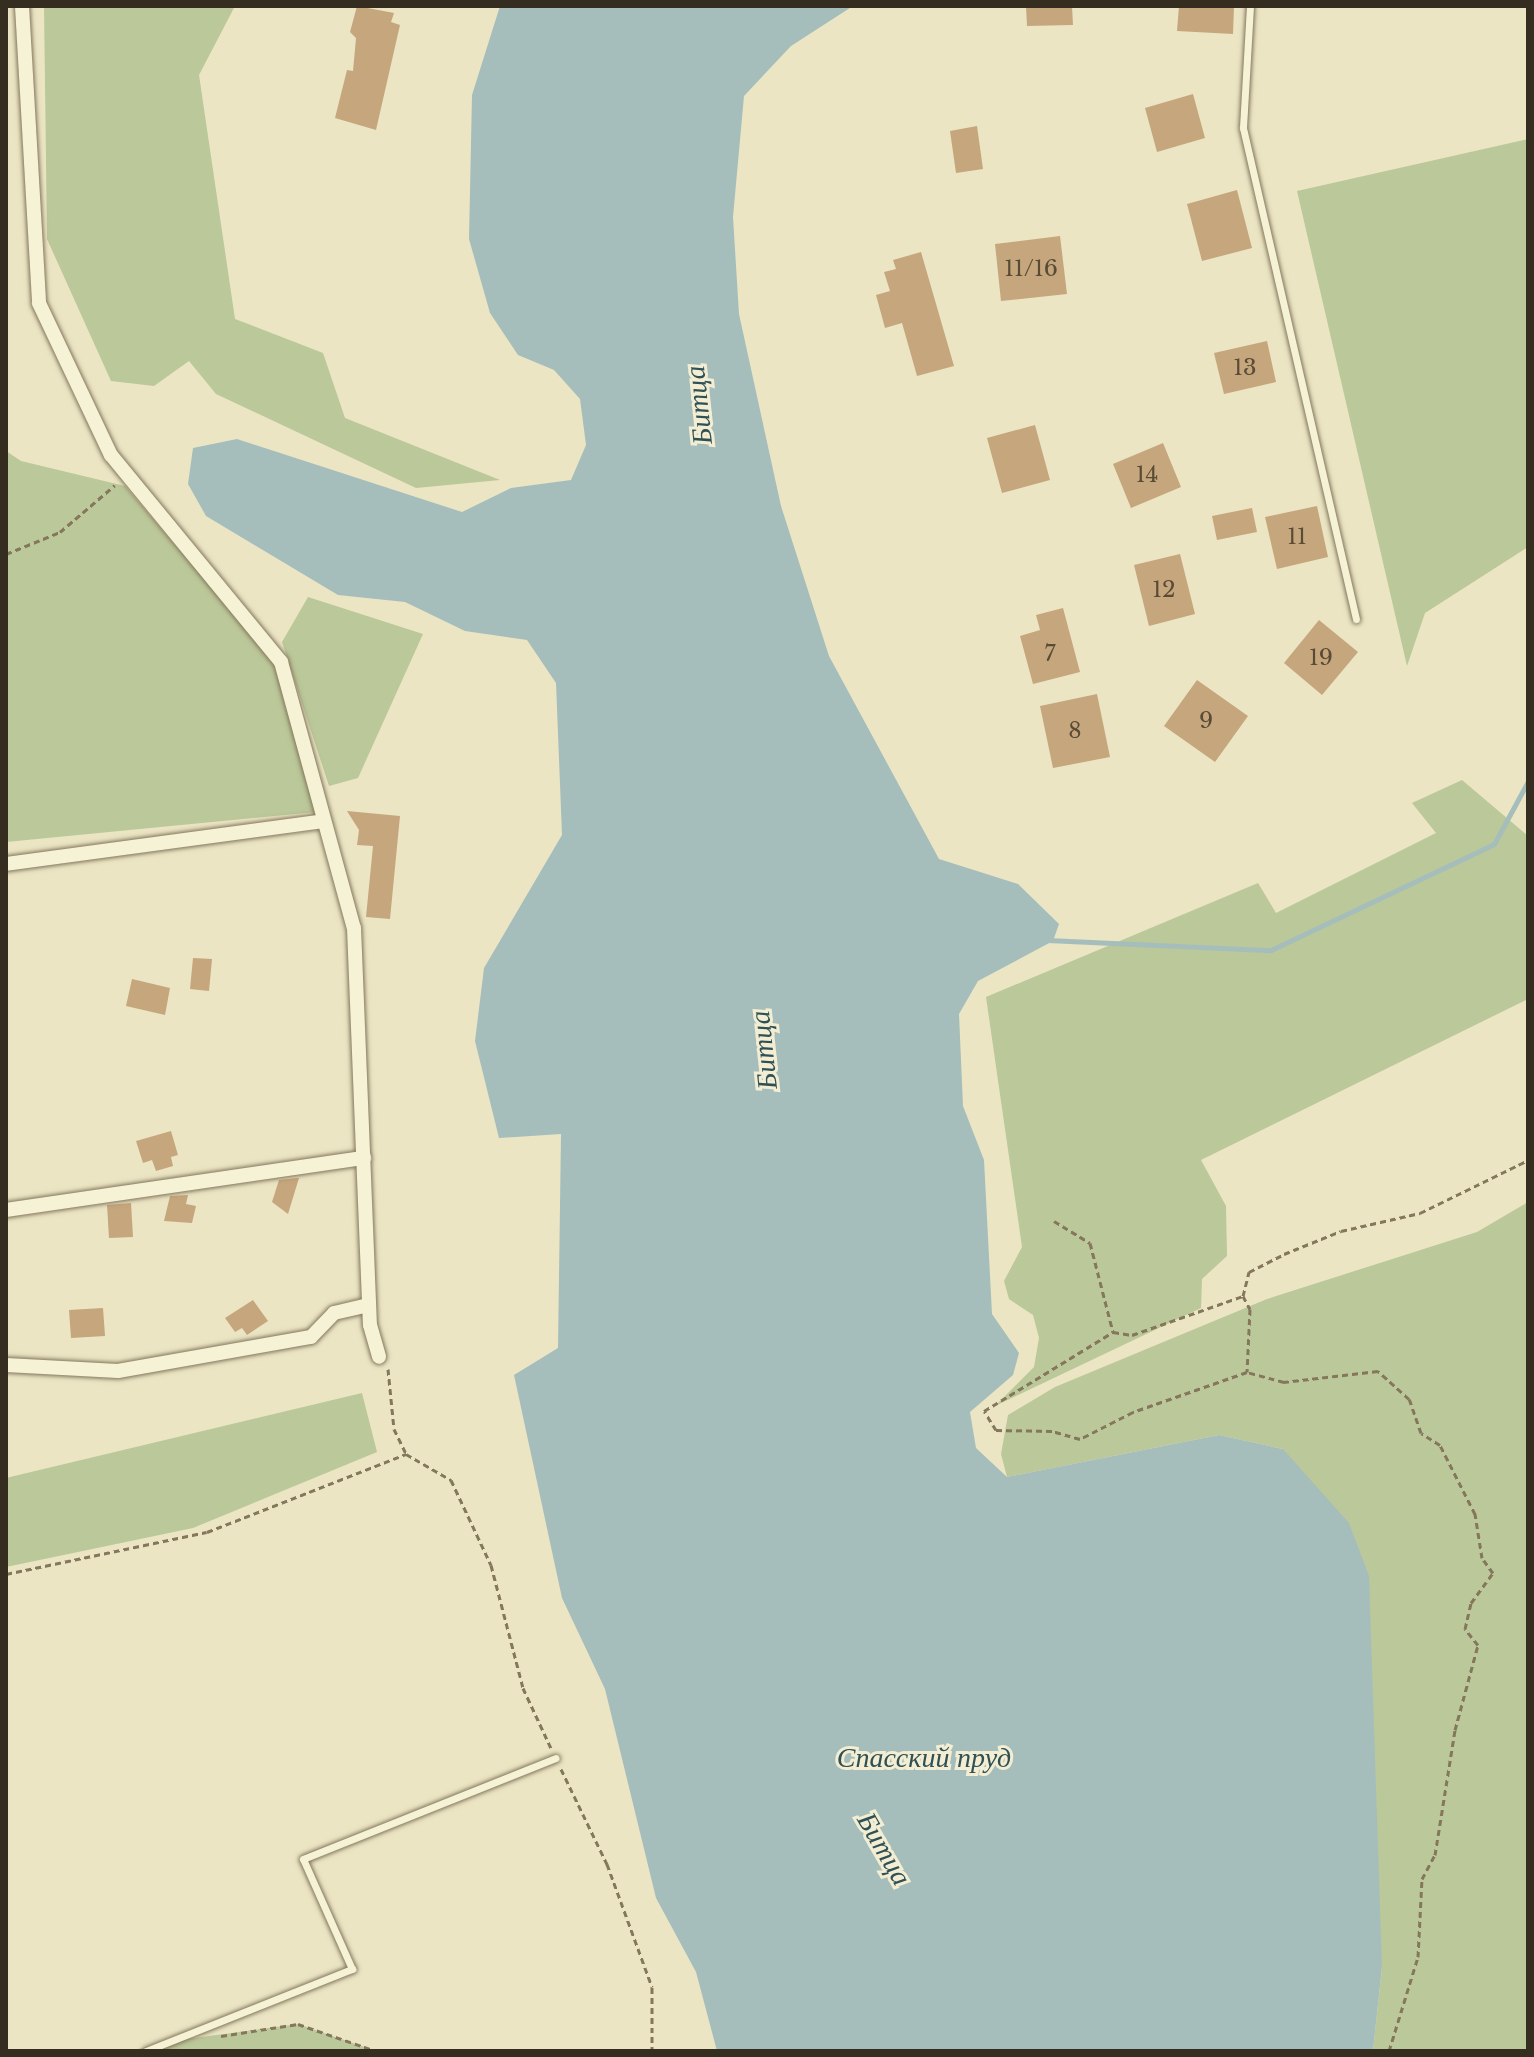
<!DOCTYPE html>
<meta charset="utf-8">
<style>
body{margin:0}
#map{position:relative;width:1534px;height:2057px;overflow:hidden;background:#ebe5c4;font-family:"Libre Baskerville",serif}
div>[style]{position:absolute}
.green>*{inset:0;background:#bbc899}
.water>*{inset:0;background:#a5bebb}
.stream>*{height:5px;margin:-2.5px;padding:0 2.5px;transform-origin:2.5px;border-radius:2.5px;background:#a5bebb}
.building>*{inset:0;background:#c6a67c}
.path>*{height:3px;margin-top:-1.5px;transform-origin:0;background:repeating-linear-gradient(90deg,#84775c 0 6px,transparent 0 10px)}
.roads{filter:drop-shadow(0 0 2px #84775c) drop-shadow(0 0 2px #84775c)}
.service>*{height:7px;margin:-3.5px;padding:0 3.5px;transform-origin:3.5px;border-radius:3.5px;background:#f6f2d6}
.minor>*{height:14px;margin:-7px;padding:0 7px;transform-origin:7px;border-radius:7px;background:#f6f2d6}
span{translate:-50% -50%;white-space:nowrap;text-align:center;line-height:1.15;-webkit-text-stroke:6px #f3eed3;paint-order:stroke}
.number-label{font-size:22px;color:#594b36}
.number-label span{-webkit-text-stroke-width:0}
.water-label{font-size:28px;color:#2f5054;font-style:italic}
.frame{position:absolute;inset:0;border:8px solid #352d1f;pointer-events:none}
</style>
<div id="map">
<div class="green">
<div style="clip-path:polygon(44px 6px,235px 6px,199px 75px,235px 319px,323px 353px,345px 418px,500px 480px,416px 488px,216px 394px,189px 361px,154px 386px,111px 381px,47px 239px)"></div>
<div style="clip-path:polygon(1528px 139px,1528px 547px,1425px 613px,1407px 666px,1297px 191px)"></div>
<div style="clip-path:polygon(6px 451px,21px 461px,125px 486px,283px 672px,326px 811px,6px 842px)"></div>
<div style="clip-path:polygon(308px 597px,423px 634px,358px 778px,329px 786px,282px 642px)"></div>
<div style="clip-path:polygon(1462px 780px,1528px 836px,1528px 999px,1201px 1160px,1226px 1206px,1227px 1256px,1202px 1279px,1201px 1308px,995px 1406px,1034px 1367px,1039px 1338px,1033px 1315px,1009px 1299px,1004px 1281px,1022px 1247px,986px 997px,1258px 883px,1276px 913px,1436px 833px,1412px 803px)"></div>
<div style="clip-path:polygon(1528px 1202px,1528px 2051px,1373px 2051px,1382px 1967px,1283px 1449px,1219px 1435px,1007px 1477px,1001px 1454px,1008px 1415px,1055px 1387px,1267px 1299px,1477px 1232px)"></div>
<div style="clip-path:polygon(362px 1393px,377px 1452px,193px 1528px,6px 1567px,6px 1478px)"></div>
<div style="clip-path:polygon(298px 2024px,376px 2051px,130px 2051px,172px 2041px)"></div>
</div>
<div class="water">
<div style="clip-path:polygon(500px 6px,853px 6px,791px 46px,744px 96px,733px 217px,739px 314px,781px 506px,829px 656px,939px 859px,1018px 884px,1059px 924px,1053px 941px,978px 981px,959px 1014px,963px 1106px,984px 1160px,992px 1314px,1019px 1353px,1013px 1375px,970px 1412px,976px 1448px,1007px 1477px,1219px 1435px,1283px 1449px,1349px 1523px,1369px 1576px,1382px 1967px,1373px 2051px,717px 2051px,696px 1972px,656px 1898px,605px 1689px,562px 1598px,514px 1375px,558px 1348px,561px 1134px,499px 1138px,475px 1041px,484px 968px,562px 835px,556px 683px,527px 640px,465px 631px,405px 602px,338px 595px,206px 516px,188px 484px,193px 448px,237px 439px,462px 512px,511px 488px,571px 480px,586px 445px,580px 399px,554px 370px,518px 355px,490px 313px,469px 239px,472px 95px)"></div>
</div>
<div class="stream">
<div style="left:1047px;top:940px;width:224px;rotate:2.6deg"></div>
<div style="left:1271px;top:950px;width:247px;rotate:-25.4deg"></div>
<div style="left:1494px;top:844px;width:72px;rotate:-61.6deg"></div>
</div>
<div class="building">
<div style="clip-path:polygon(357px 6px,394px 13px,391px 22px,400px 25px,376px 130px,335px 118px,347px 70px,353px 71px,356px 38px,350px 32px)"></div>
<div style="clip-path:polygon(1026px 6px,1072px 6px,1073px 25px,1027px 26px)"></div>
<div style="clip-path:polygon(1179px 6px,1234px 6px,1233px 34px,1177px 31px)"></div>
<div style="clip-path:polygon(1193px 94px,1205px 138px,1157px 152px,1145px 108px)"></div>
<div style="clip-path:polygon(977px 126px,983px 169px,956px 173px,950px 131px)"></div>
<div style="clip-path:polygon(1237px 190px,1252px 248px,1202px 261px,1187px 204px)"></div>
<div style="clip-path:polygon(1060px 236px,1067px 294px,1001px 301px,995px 244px)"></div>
<div style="clip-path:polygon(921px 252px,954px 366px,917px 376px,902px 323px,885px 328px,876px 295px,890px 291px,884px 272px,896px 269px,893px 260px)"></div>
<div style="clip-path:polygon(1267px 341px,1276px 382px,1224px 394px,1214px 353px)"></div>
<div style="clip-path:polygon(1035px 425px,1050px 480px,1002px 493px,987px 438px)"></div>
<div style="clip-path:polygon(1163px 443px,1181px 487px,1131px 508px,1113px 464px)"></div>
<div style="clip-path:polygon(1317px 506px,1328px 557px,1277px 569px,1265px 517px)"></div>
<div style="clip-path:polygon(1252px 508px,1257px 532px,1217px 540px,1212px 516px)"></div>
<div style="clip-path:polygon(1180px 554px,1195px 614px,1149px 626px,1134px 565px)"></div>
<div style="clip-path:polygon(1063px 608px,1080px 672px,1033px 684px,1020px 636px,1040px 630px,1036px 615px)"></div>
<div style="clip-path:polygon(1319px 620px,1358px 652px,1322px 695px,1284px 663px)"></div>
<div style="clip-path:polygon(1197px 680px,1248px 716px,1215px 762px,1164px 726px)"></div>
<div style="clip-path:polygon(1097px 694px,1110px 757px,1053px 768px,1040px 706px)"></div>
<div style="clip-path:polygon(347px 811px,400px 816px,390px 919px,366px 917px,373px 846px,357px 845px,359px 830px)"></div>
<div style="clip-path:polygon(193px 958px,212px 959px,209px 991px,190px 989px)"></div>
<div style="clip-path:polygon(132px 979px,170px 988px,165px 1015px,126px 1006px)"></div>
<div style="clip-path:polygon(171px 1131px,178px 1155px,171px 1157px,173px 1166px,156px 1171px,152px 1160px,143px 1163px,136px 1141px)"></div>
<div style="clip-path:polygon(297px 1178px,299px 1178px,288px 1214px,272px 1202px,279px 1180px)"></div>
<div style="clip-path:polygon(188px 1195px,186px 1204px,196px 1206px,192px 1223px,164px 1221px,170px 1196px)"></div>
<div style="clip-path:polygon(131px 1203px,133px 1237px,109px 1238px,107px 1205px)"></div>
<div style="clip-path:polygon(253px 1300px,268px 1321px,247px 1335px,242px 1328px,235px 1332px,225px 1318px)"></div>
<div style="clip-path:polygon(103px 1308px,105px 1336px,71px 1338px,69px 1310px)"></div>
</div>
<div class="path">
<div style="left:6px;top:554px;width:58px;rotate:-22.2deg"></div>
<div style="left:60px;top:532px;width:72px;rotate:-40.5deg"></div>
<div style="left:1054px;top:1221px;width:42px;rotate:31.4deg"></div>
<div style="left:1090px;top:1243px;width:92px;rotate:75.5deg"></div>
<div style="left:1243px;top:1296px;width:15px;rotate:62deg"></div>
<div style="left:1250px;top:1309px;width:63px;rotate:92.7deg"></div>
<div style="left:388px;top:1369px;width:60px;rotate:84.3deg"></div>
<div style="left:394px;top:1429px;width:28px;rotate:64deg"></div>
<div style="left:6px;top:1574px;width:205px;rotate:-11.8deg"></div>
<div style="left:207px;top:1532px;width:214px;rotate:-21.4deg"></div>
<div style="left:406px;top:1454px;width:52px;rotate:30deg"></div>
<div style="left:451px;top:1480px;width:94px;rotate:64.8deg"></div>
<div style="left:491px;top:1565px;width:127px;rotate:75.4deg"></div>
<div style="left:523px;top:1688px;width:66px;rotate:65deg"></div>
<div style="left:561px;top:1769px;width:106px;rotate:64.2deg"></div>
<div style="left:607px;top:1864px;width:131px;rotate:69.9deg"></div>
<div style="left:652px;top:1987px;width:64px;rotate:90deg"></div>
<div style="left:221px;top:2036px;width:78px;rotate:-8.9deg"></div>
<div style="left:298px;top:2024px;width:83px;rotate:19.1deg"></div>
<div style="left:1389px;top:2051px;width:98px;rotate:-72.9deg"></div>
<div style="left:1418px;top:1957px;width:78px;rotate:-87.1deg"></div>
<div style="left:1422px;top:1879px;width:27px;rotate:-62deg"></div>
<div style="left:1435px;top:1855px;width:127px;rotate:-80.9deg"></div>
<div style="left:1455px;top:1730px;width:88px;rotate:-74.9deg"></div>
<div style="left:1478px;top:1645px;width:21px;rotate:-129deg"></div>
<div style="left:1465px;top:1629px;width:27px;rotate:-77deg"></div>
<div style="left:1471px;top:1603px;width:37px;rotate:-54deg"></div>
<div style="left:1493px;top:1573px;width:19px;rotate:-126deg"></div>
<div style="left:1482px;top:1558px;width:45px;rotate:-99deg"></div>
<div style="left:1475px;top:1514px;width:77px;rotate:-116.9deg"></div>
<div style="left:1440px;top:1445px;width:22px;rotate:-148deg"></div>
<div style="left:1421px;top:1433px;width:36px;rotate:-109deg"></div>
<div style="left:1409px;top:1399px;width:42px;rotate:-137.9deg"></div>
<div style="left:1378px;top:1371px;width:95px;rotate:173.3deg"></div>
<div style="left:1284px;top:1382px;width:38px;rotate:-165deg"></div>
<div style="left:1247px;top:1372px;width:121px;rotate:160.7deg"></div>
<div style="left:1133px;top:1412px;width:59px;rotate:153deg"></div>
<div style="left:1080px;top:1439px;width:29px;rotate:-164deg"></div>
<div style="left:1052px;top:1431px;width:56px;rotate:-179deg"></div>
<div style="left:996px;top:1430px;width:22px;rotate:-122deg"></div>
<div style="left:984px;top:1411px;width:151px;rotate:-31.5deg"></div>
<div style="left:1113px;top:1332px;width:19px;rotate:9deg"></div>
<div style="left:1132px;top:1335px;width:118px;rotate:-19.4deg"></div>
<div style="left:1243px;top:1296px;width:25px;rotate:-76deg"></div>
<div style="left:1249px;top:1272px;width:39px;rotate:-27deg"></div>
<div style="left:1284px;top:1254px;width:61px;rotate:-22deg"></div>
<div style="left:1341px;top:1231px;width:81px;rotate:-12.8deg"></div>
<div style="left:1420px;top:1213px;width:120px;rotate:-26.1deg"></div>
</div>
<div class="roads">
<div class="service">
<div style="left:1250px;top:6px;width:122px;rotate:93.3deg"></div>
<div style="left:1243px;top:128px;width:504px;rotate:77.04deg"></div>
<div style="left:146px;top:2051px;width:222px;rotate:-21.7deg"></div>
<div style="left:352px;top:1969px;width:120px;rotate:-114deg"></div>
<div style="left:303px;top:1859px;width:272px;rotate:-21.8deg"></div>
</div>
<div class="minor">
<div style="left:22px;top:6px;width:297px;rotate:86.7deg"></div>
<div style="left:39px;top:303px;width:168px;rotate:64.7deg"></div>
<div style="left:111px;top:455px;width:268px;rotate:50.6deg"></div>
<div style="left:281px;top:662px;width:276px;rotate:74.7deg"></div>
<div style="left:354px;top:928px;width:397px;rotate:87.7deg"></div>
<div style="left:370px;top:1325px;width:33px;rotate:74deg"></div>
<div style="left:6px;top:864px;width:319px;rotate:-7.7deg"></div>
<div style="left:6px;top:1210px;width:362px;rotate:-8.3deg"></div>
<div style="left:6px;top:1365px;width:112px;rotate:3.1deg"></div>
<div style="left:118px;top:1371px;width:196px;rotate:-10deg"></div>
<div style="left:311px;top:1337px;width:33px;rotate:-46deg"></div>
<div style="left:334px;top:1313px;width:36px;rotate:-13deg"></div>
</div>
</div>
<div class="number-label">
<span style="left:1031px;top:269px">11/16</span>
<span style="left:1245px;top:368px">13</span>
<span style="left:1147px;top:475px">14</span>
<span style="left:1297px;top:537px">11</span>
<span style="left:1164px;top:590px">12</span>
<span style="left:1050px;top:654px">7</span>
<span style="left:1321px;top:658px">19</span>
<span style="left:1206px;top:721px">9</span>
<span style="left:1075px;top:731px">8</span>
</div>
<div class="water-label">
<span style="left:699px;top:405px;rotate:-96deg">Битца</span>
<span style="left:764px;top:1050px;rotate:-96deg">Битца</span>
<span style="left:924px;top:1758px">Спасский пруд</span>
<span style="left:884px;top:1849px;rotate:60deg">Битца</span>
</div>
<div class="frame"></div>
</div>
